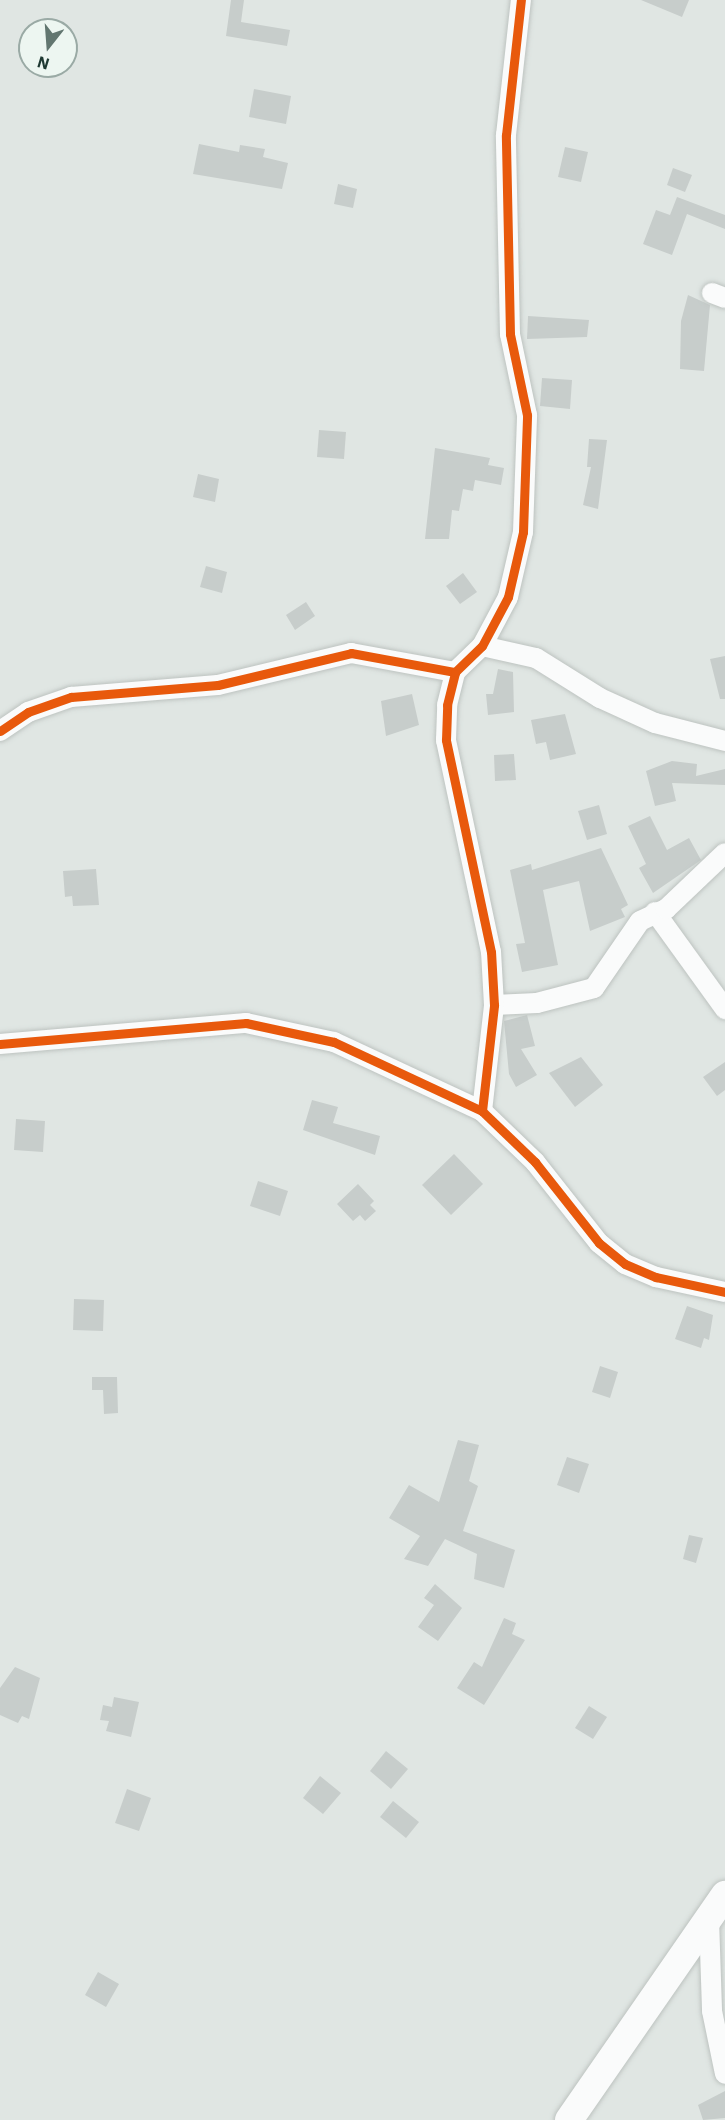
<!DOCTYPE html>
<style>
body{margin:0}
#map{position:relative;width:725px;height:2120px;overflow:hidden;background:#e0e6e3;font-family:"IBM Plex Sans",sans-serif}
div>[style]{position:absolute}
.building>*{inset:0;background:#c7cdcb}
.roads{filter:drop-shadow(0 0 2px #bdc3c0) drop-shadow(0 0 2px #bdc3c0)}
.street>*{height:20px;margin:-10px;padding:0 10px;transform-origin:10px;border-radius:10px;background:#fafbfb}
.secondary>*{height:28px;margin:-14px;padding:0 14px;transform-origin:14px;border-radius:14px;background:#fafbfb}
.cycleway>*{height:9px;margin:-4.5px;padding:0 4.5px;transform-origin:4.5px;border-radius:4.5px;background:#e8590c}
span{translate:-50% -50%;white-space:nowrap;text-align:center;line-height:1.15;-webkit-text-stroke:4.5px #edf6f1;paint-order:stroke}
.north{position:absolute;left:18px;top:18px;width:60px;height:60px;box-sizing:border-box;background:#edf6f1;border:2px solid #9aaaa5;border-radius:50%;rotate:197deg;font-size:16px;font-weight:700;line-height:24px;text-align:center;color:#1e3932}
.north::after{content:'';display:block;margin:auto;width:21px;height:27px;background:#627670;clip-path:polygon(50% 0,100% 100%,50% 72%,0 100%)}
</style>
<div id="map">
<div class="building">
<div style="clip-path:polygon(231px 0,244px 0,241px 22px,290px 30px,287px 46px,226px 36px)"></div>
<div style="clip-path:polygon(641px 0,689px 0,682px 17px)"></div>
<div style="clip-path:polygon(254px 89px,291px 96px,286px 124px,249px 117px)"></div>
<div style="clip-path:polygon(199px 144px,239px 152px,240px 145px,265px 149px,263px 157px,288px 163px,282px 189px,193px 174px)"></div>
<div style="clip-path:polygon(565px 147px,588px 152px,581px 182px,558px 177px)"></div>
<div style="clip-path:polygon(673px 168px,692px 175px,685px 192px,667px 185px)"></div>
<div style="clip-path:polygon(338px 184px,357px 189px,353px 208px,334px 204px)"></div>
<div style="clip-path:polygon(677px 197px,725px 215px,725px 229px,687px 214px,672px 255px,643px 244px,656px 210px,670px 215px)"></div>
<div style="clip-path:polygon(688px 295px,710px 305px,704px 371px,680px 369px,681px 321px)"></div>
<div style="clip-path:polygon(528px 316px,589px 320px,587px 337px,527px 339px)"></div>
<div style="clip-path:polygon(542px 378px,572px 380px,570px 409px,540px 406px)"></div>
<div style="clip-path:polygon(319px 430px,346px 432px,344px 459px,317px 457px)"></div>
<div style="clip-path:polygon(589px 439px,607px 440px,598px 509px,583px 505px,591px 467px,587px 467px)"></div>
<div style="clip-path:polygon(435px 448px,490px 458px,488px 465px,504px 468px,501px 485px,475px 480px,473px 491px,463px 489px,459px 511px,452px 510px,449px 539px,425px 539px)"></div>
<div style="clip-path:polygon(198px 474px,219px 479px,215px 502px,193px 497px)"></div>
<div style="clip-path:polygon(206px 566px,227px 572px,222px 593px,200px 587px)"></div>
<div style="clip-path:polygon(463px 573px,477px 592px,460px 604px,446px 586px)"></div>
<div style="clip-path:polygon(306px 602px,315px 616px,295px 630px,286px 615px)"></div>
<div style="clip-path:polygon(725px 656px,725px 699px,720px 699px,710px 659px)"></div>
<div style="clip-path:polygon(498px 669px,513px 672px,514px 712px,488px 715px,486px 694px,493px 694px)"></div>
<div style="clip-path:polygon(412px 694px,419px 725px,386px 736px,381px 701px)"></div>
<div style="clip-path:polygon(565px 714px,576px 754px,550px 760px,546px 742px,536px 744px,531px 720px)"></div>
<div style="clip-path:polygon(514px 754px,516px 780px,495px 781px,494px 755px)"></div>
<div style="clip-path:polygon(672px 761px,697px 764px,696px 776px,725px 769px,725px 785px,672px 783px,676px 801px,655px 806px,646px 771px)"></div>
<div style="clip-path:polygon(599px 805px,607px 834px,587px 840px,578px 811px)"></div>
<div style="clip-path:polygon(650px 816px,667px 850px,689px 838px,701px 860px,653px 893px,639px 868px,646px 864px,628px 826px)"></div>
<div style="clip-path:polygon(601px 848px,628px 905px,621px 909px,625px 917px,590px 931px,579px 881px,543px 890px,558px 965px,522px 972px,516px 944px,525px 943px,510px 870px,531px 864px,532px 870px)"></div>
<div style="clip-path:polygon(96px 869px,99px 905px,73px 906px,72px 896px,65px 897px,63px 871px)"></div>
<div style="clip-path:polygon(527px 1015px,535px 1046px,521px 1049px,537px 1075px,516px 1087px,509px 1074px,504px 1021px)"></div>
<div style="clip-path:polygon(581px 1057px,603px 1085px,575px 1107px,549px 1073px)"></div>
<div style="clip-path:polygon(725px 1062px,725px 1090px,717px 1096px,703px 1077px)"></div>
<div style="clip-path:polygon(312px 1100px,338px 1107px,333px 1123px,380px 1136px,375px 1155px,303px 1130px)"></div>
<div style="clip-path:polygon(16px 1119px,45px 1121px,43px 1152px,14px 1150px)"></div>
<div style="clip-path:polygon(454px 1154px,483px 1184px,451px 1215px,422px 1185px)"></div>
<div style="clip-path:polygon(258px 1181px,288px 1191px,280px 1216px,250px 1206px)"></div>
<div style="clip-path:polygon(358px 1184px,374px 1201px,370px 1205px,376px 1211px,365px 1221px,360px 1215px,353px 1221px,337px 1204px)"></div>
<div style="clip-path:polygon(74px 1299px,104px 1300px,103px 1331px,73px 1330px)"></div>
<div style="clip-path:polygon(687px 1306px,713px 1315px,709px 1340px,704px 1338px,701px 1348px,675px 1339px)"></div>
<div style="clip-path:polygon(600px 1366px,618px 1372px,610px 1398px,592px 1392px)"></div>
<div style="clip-path:polygon(92px 1377px,117px 1377px,118px 1413px,104px 1414px,103px 1390px,92px 1390px)"></div>
<div style="clip-path:polygon(458px 1440px,479px 1445px,469px 1481px,478px 1486px,463px 1531px,515px 1550px,504px 1588px,474px 1579px,477px 1554px,445px 1539px,428px 1566px,404px 1559px,420px 1536px,389px 1518px,409px 1485px,439px 1502px)"></div>
<div style="clip-path:polygon(567px 1457px,589px 1464px,579px 1493px,557px 1485px)"></div>
<div style="clip-path:polygon(689px 1535px,703px 1538px,696px 1563px,683px 1559px)"></div>
<div style="clip-path:polygon(435px 1584px,462px 1608px,438px 1641px,418px 1627px,434px 1605px,424px 1598px)"></div>
<div style="clip-path:polygon(504px 1618px,516px 1623px,512px 1634px,525px 1640px,484px 1705px,457px 1688px,474px 1662px,482px 1667px)"></div>
<div style="clip-path:polygon(15px 1667px,40px 1678px,29px 1719px,22px 1716px,18px 1723px,0 1715px,0 1688px)"></div>
<div style="clip-path:polygon(114px 1697px,139px 1702px,131px 1737px,106px 1731px,109px 1721px,100px 1720px,103px 1705px,112px 1707px)"></div>
<div style="clip-path:polygon(589px 1706px,607px 1717px,593px 1739px,575px 1728px)"></div>
<div style="clip-path:polygon(386px 1751px,408px 1769px,391px 1789px,370px 1771px)"></div>
<div style="clip-path:polygon(320px 1776px,341px 1793px,323px 1814px,303px 1798px)"></div>
<div style="clip-path:polygon(127px 1789px,151px 1798px,139px 1831px,115px 1823px)"></div>
<div style="clip-path:polygon(393px 1801px,419px 1822px,406px 1838px,380px 1817px)"></div>
<div style="clip-path:polygon(98px 1972px,119px 1984px,106px 2007px,85px 1995px)"></div>
<div style="clip-path:polygon(725px 2091px,725px 2118px,703px 2120px,698px 2105px)"></div>
</div>
<div class="roads">
<div class="street">
<div style="left:712px;top:293px;width:14px;rotate:21deg"></div>
<div style="left:482px;top:646px;width:55px;rotate:12.5deg"></div>
<div style="left:536px;top:658px;width:75px;rotate:32deg"></div>
<div style="left:600px;top:698px;width:60px;rotate:24.4deg"></div>
<div style="left:655px;top:723px;width:72px;rotate:14.4deg"></div>
<div style="left:0;top:731px;width:34px;rotate:-34deg"></div>
<div style="left:28px;top:712px;width:46px;rotate:-19.2deg"></div>
<div style="left:71px;top:697px;width:147px;rotate:-4.7deg"></div>
<div style="left:218px;top:685px;width:137px;rotate:-13.5deg"></div>
<div style="left:351px;top:653px;width:106px;rotate:10.4deg"></div>
<div style="left:655px;top:912px;width:120px;rotate:54.2deg"></div>
<div style="left:494px;top:1005px;width:43px;rotate:-2.7deg"></div>
<div style="left:537px;top:1003px;width:59px;rotate:-14.7deg"></div>
<div style="left:594px;top:988px;width:81px;rotate:-55.5deg"></div>
<div style="left:640px;top:921px;width:29px;rotate:-25deg"></div>
<div style="left:666px;top:909px;width:81px;rotate:-43.5deg"></div>
<div style="left:0;top:1044px;width:247px;rotate:-4.9deg"></div>
<div style="left:246px;top:1023px;width:90px;rotate:12.2deg"></div>
<div style="left:334px;top:1042px;width:163px;rotate:25deg"></div>
<div style="left:482px;top:1111px;width:74px;rotate:43.9deg"></div>
<div style="left:535px;top:1162px;width:103px;rotate:51.7deg"></div>
<div style="left:599px;top:1243px;width:33px;rotate:39deg"></div>
<div style="left:625px;top:1264px;width:34px;rotate:23deg"></div>
<div style="left:656px;top:1277px;width:71px;rotate:12.3deg"></div>
<div style="left:482px;top:1111px;width:107px;rotate:-83.5deg"></div>
<div style="left:494px;top:1005px;width:53px;rotate:-93.2deg"></div>
<div style="left:491px;top:952px;width:217px;rotate:-102deg"></div>
<div style="left:446px;top:740px;width:35px;rotate:-88deg"></div>
<div style="left:447px;top:705px;width:34px;rotate:-76deg"></div>
<div style="left:455px;top:672px;width:37px;rotate:-44deg"></div>
<div style="left:482px;top:646px;width:55px;rotate:-62deg"></div>
<div style="left:508px;top:597px;width:67px;rotate:-77deg"></div>
<div style="left:523px;top:532px;width:117px;rotate:-88deg"></div>
<div style="left:527px;top:415px;width:83px;rotate:-101.9deg"></div>
<div style="left:510px;top:334px;width:199px;rotate:-91.2deg"></div>
<div style="left:506px;top:135px;width:136px;rotate:-83.7deg"></div>
<div style="left:709px;top:1919px;width:92px;rotate:88.1deg"></div>
<div style="left:712px;top:2011px;width:64px;rotate:78.3deg"></div>
</div>
<div class="secondary">
<div style="left:569px;top:2120px;width:274px;rotate:-55.3deg"></div>
</div>
</div>
<div class="cycleway">
<div style="left:0;top:731px;width:34px;rotate:-34deg"></div>
<div style="left:28px;top:712px;width:46px;rotate:-19.2deg"></div>
<div style="left:71px;top:697px;width:147px;rotate:-4.7deg"></div>
<div style="left:218px;top:685px;width:137px;rotate:-13.5deg"></div>
<div style="left:351px;top:653px;width:106px;rotate:10.4deg"></div>
<div style="left:0;top:1044px;width:247px;rotate:-4.9deg"></div>
<div style="left:246px;top:1023px;width:90px;rotate:12.2deg"></div>
<div style="left:334px;top:1042px;width:163px;rotate:25deg"></div>
<div style="left:482px;top:1111px;width:74px;rotate:43.9deg"></div>
<div style="left:535px;top:1162px;width:103px;rotate:51.7deg"></div>
<div style="left:599px;top:1243px;width:33px;rotate:39deg"></div>
<div style="left:625px;top:1264px;width:34px;rotate:23deg"></div>
<div style="left:656px;top:1277px;width:71px;rotate:12.3deg"></div>
<div style="left:482px;top:1111px;width:107px;rotate:-83.5deg"></div>
<div style="left:494px;top:1005px;width:53px;rotate:-93.2deg"></div>
<div style="left:491px;top:952px;width:217px;rotate:-102deg"></div>
<div style="left:446px;top:740px;width:35px;rotate:-88deg"></div>
<div style="left:447px;top:705px;width:34px;rotate:-76deg"></div>
<div style="left:455px;top:672px;width:37px;rotate:-44deg"></div>
<div style="left:482px;top:646px;width:55px;rotate:-62deg"></div>
<div style="left:508px;top:597px;width:67px;rotate:-77deg"></div>
<div style="left:523px;top:532px;width:117px;rotate:-88deg"></div>
<div style="left:527px;top:415px;width:83px;rotate:-101.9deg"></div>
<div style="left:510px;top:334px;width:199px;rotate:-91.2deg"></div>
<div style="left:506px;top:135px;width:136px;rotate:-83.7deg"></div>
</div>
<div class="north">N</div>
</div>
